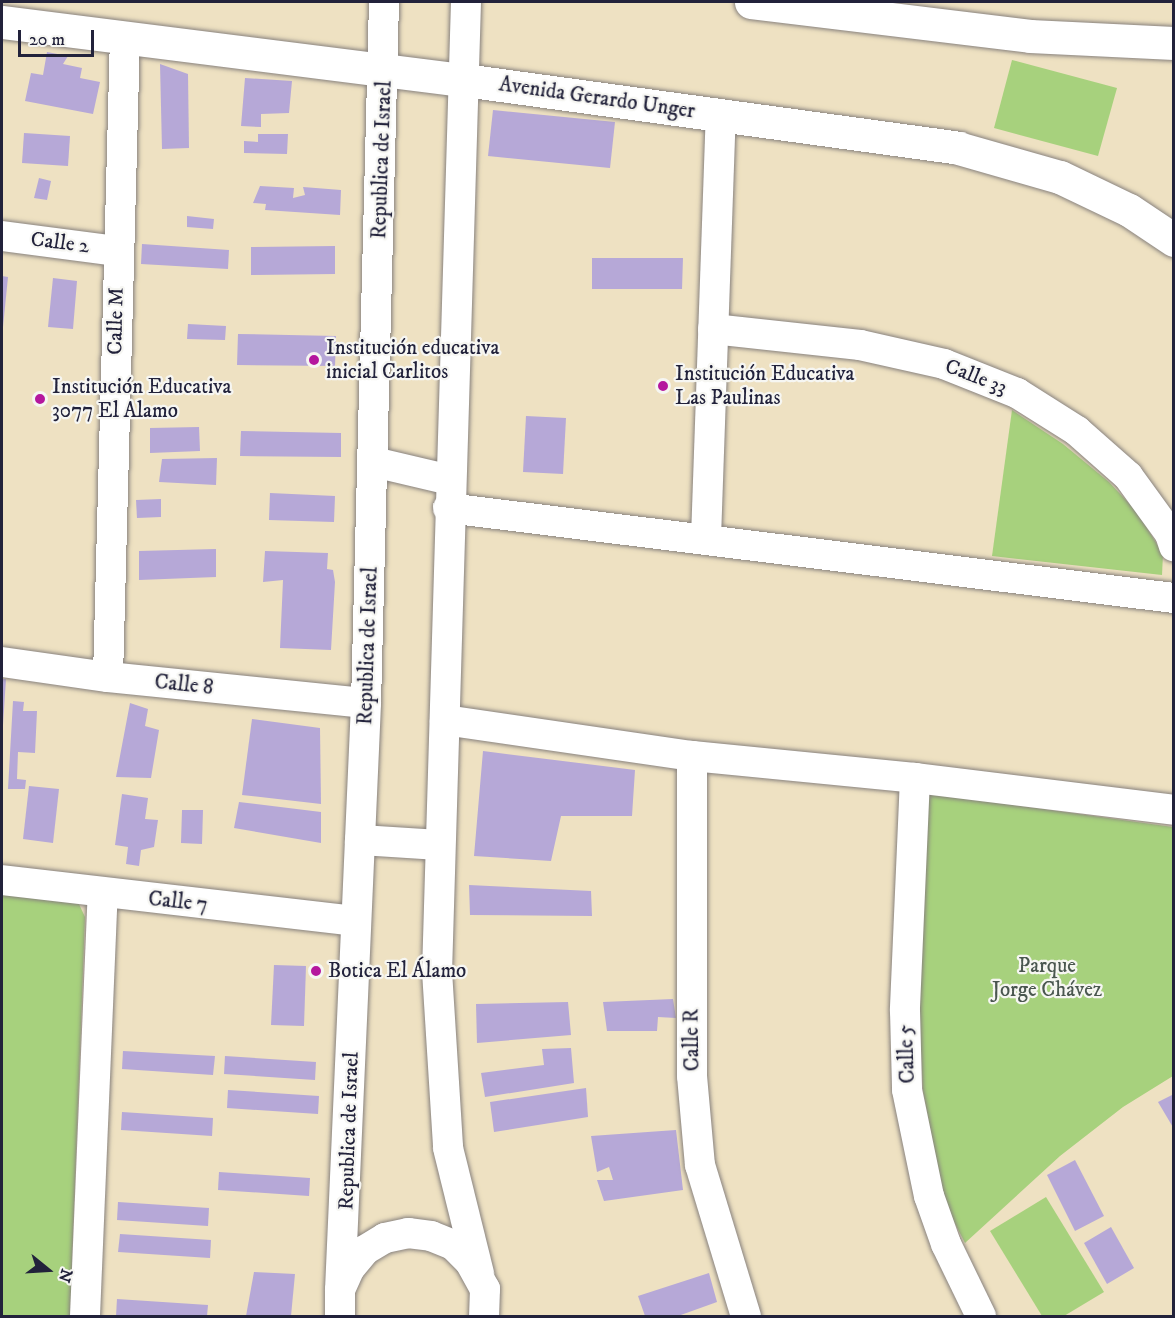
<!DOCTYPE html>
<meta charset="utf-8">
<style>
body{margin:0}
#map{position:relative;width:1175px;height:1318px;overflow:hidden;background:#eee1c2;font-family:"IM FELL DW Pica",serif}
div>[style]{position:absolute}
.green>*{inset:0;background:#a7d17d}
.building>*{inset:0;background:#b6a8d7}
.roads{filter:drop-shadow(0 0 2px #88827e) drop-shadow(0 0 2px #88827e)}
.minor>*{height:30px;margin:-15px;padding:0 15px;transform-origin:15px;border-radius:15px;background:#fff}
.major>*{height:33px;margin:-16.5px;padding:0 16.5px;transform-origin:16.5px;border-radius:16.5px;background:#fff}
.dots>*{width:16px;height:16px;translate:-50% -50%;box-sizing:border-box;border:3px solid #f6f6f2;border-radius:50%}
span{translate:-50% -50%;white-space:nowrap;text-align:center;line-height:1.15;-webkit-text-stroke:4.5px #f6f6f2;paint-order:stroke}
.street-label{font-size:21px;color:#22223b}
.poi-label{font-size:21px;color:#22223b}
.left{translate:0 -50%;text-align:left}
.park-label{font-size:21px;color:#4a574f}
.frame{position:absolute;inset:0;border:3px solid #22223b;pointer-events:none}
.north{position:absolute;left:18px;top:1240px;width:60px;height:60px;-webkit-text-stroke:4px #f6f6f2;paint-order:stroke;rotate:108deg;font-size:16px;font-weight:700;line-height:24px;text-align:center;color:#22223b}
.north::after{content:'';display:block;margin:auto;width:21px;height:27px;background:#22223b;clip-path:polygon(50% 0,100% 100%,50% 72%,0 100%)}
.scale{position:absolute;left:18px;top:30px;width:76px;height:27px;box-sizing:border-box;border:3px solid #22223b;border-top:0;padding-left:8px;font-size:18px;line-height:21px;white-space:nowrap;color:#22223b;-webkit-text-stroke:4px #f6f6f2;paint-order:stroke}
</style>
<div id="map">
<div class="green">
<div style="clip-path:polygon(1012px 60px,1117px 88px,1098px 156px,994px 128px)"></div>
<div style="clip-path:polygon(1012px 410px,1063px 444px,1109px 482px,1137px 512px,1163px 554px,1162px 575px,992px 556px)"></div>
<div style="clip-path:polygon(928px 793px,1173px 827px,1173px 1076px,1123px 1107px,1060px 1156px,965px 1243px,944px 1202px,923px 1091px,919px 1012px)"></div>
<div style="clip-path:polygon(2px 890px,79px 904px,85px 917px,70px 1316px,2px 1316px)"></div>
<div style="clip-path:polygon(1046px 1197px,1104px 1292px,1064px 1316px,1042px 1316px,990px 1231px)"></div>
</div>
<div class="building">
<div style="clip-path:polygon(47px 52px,68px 56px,63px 64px,82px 68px,80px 78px,100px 82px,93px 114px,25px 101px,31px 73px,43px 75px)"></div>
<div style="clip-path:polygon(160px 64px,188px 74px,189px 148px,162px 149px)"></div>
<div style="clip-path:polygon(245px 78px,292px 81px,289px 113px,261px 114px,261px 127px,241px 126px)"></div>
<div style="clip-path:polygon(493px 110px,615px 122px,610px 168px,488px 156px)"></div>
<div style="clip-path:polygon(24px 133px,70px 136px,68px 166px,22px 163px)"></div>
<div style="clip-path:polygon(258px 134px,288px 134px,287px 154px,244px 153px,244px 141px,258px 142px)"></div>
<div style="clip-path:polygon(39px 178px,51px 181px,47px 200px,34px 198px)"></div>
<div style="clip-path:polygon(260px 186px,294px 188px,293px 198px,305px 195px,303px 187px,341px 190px,340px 215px,265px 210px,266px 204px,253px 203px)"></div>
<div style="clip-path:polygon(187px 216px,214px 219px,213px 229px,187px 227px)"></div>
<div style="clip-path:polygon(142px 244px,229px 250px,228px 269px,141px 264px)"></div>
<div style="clip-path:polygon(335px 246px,335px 274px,251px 275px,251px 247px)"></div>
<div style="clip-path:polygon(592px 258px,683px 258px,682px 289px,592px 289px)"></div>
<div style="clip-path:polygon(2px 276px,8px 277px,3px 327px,2px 327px)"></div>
<div style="clip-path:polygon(53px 278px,77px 281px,73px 329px,48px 327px)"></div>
<div style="clip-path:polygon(188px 324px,226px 326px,225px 340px,187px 339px)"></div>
<div style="clip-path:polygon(238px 334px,336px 336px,335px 366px,237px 365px)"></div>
<div style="clip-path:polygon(526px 416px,566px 418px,563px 474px,523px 472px)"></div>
<div style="clip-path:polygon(199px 427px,200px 451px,150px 453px,150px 428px)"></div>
<div style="clip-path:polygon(241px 431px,341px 433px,341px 457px,240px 456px)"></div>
<div style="clip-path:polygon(217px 458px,216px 485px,159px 482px,162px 459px)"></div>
<div style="clip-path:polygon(270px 493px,335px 496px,334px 522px,269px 520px)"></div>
<div style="clip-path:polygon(161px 499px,161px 517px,137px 518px,136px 500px)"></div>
<div style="clip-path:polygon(216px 549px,216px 577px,139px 580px,139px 551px)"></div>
<div style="clip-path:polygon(265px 551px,328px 553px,327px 569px,333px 570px,335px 582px,331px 650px,280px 648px,283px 580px,263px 582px)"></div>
<div style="clip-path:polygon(2px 679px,6px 679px,3px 725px,2px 725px)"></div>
<div style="clip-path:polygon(13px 701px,24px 702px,23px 711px,37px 711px,35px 753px,18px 752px,17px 779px,26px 780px,25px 789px,8px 789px)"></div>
<div style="clip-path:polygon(130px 703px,148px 709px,145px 726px,159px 730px,151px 778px,116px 777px)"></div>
<div style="clip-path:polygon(252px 719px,320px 728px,321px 804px,242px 795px)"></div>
<div style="clip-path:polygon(483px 751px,635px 770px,632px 816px,561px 816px,551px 861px,474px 856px)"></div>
<div style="clip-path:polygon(29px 786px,59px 789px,53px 843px,23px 839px)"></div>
<div style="clip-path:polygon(122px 794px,148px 798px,145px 819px,158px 820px,154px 847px,141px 850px,139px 866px,126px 864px,128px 847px,115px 845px)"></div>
<div style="clip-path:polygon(239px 802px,321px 812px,321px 843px,234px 828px)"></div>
<div style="clip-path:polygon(182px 810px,203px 810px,202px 844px,181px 843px)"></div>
<div style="clip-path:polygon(469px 885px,591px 891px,592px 916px,470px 915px)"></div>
<div style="clip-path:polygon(274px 965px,306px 966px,304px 1026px,271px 1025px)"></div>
<div style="clip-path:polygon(673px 999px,676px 1018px,658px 1017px,657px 1031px,607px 1031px,603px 1002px)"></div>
<div style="clip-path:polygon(568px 1002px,571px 1035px,477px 1043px,476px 1004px)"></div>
<div style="clip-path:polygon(571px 1048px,574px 1083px,485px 1097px,481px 1073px,544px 1065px,542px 1049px)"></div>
<div style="clip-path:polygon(123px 1051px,215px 1056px,213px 1075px,122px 1069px)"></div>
<div style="clip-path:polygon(225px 1056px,316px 1062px,315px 1080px,224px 1074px)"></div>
<div style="clip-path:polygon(586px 1088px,588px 1117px,494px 1132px,490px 1102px)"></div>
<div style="clip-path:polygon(228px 1090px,319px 1096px,318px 1114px,227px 1108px)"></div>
<div style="clip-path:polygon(1174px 1094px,1174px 1129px,1158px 1102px)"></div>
<div style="clip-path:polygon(122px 1112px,213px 1118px,212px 1136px,121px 1130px)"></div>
<div style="clip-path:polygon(676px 1130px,683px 1190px,604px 1201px,597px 1180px,613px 1180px,609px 1167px,597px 1172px,591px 1136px)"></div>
<div style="clip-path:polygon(1075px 1160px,1104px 1216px,1075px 1231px,1047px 1175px)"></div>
<div style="clip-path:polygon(219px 1172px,310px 1178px,309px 1196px,218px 1190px)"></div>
<div style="clip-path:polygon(118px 1202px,209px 1208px,208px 1226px,117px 1220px)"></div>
<div style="clip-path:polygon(1111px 1227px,1134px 1268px,1107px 1284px,1084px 1243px)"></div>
<div style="clip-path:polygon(120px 1234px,211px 1240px,210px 1258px,118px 1252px)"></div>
<div style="clip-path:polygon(254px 1272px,295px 1274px,291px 1316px,246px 1316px)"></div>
<div style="clip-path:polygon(709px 1273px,717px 1302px,678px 1316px,645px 1316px,638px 1296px)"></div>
<div style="clip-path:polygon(117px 1299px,208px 1305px,207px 1316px,116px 1316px)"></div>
</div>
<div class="roads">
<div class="minor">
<div style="left:466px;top:2px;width:969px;rotate:91.71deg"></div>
<div style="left:437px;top:971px;width:177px;rotate:86.4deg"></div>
<div style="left:448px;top:1148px;width:129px;rotate:76.1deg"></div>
<div style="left:2px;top:236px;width:117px;rotate:7.4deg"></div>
<div style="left:713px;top:329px;width:148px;rotate:6.2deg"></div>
<div style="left:860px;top:345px;width:86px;rotate:12.7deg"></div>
<div style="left:944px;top:364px;width:79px;rotate:21.7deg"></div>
<div style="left:1017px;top:393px;width:71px;rotate:32.3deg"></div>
<div style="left:1077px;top:431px;width:68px;rotate:41.4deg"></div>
<div style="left:1128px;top:476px;width:72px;rotate:54.1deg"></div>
<div style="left:1170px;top:534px;width:13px;rotate:72deg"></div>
<div style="left:374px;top:462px;width:78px;rotate:13.3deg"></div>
<div style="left:448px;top:508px;width:732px;rotate:7.07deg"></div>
<div style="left:706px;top:538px;width:423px;rotate:-88deg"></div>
<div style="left:2px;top:662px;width:107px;rotate:8.1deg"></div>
<div style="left:108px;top:677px;width:259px;rotate:5.8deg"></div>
<div style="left:108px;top:677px;width:640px;rotate:-88.48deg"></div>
<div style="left:445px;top:720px;width:250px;rotate:8.3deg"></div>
<div style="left:692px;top:756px;width:224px;rotate:5.6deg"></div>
<div style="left:915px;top:778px;width:261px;rotate:7deg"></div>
<div style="left:692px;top:756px;width:320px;rotate:90deg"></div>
<div style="left:692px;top:1076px;width:89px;rotate:84.9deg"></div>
<div style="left:700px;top:1165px;width:158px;rotate:73.1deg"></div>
<div style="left:915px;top:778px;width:233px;rotate:92.5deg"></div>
<div style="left:905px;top:1011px;width:79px;rotate:88.5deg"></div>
<div style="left:907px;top:1090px;width:108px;rotate:78.3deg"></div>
<div style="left:929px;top:1196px;width:51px;rotate:70.5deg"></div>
<div style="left:946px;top:1244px;width:80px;rotate:64.1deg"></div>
<div style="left:360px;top:840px;width:80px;rotate:3.6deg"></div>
<div style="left:2px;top:880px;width:355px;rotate:6.6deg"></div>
<div style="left:340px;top:1290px;width:588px;rotate:-87.46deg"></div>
<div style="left:366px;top:703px;width:701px;rotate:-88.53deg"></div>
<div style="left:85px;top:1316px;width:423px;rotate:-87.6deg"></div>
<div style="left:340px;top:1316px;width:26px;rotate:-90deg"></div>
<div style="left:340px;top:1290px;width:24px;rotate:-66deg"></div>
<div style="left:350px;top:1268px;width:23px;rotate:-50deg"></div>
<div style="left:365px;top:1250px;width:23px;rotate:-31deg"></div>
<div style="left:385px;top:1238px;width:24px;rotate:-12deg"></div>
<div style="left:408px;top:1233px;width:23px;rotate:7deg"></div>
<div style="left:431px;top:1236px;width:24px;rotate:22deg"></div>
<div style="left:453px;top:1245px;width:24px;rotate:45deg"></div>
<div style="left:470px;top:1262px;width:31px;rotate:61deg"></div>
<div style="left:485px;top:1289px;width:27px;rotate:92deg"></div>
</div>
<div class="major">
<div style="left:751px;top:2px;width:281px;rotate:6.9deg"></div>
<div style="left:1030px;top:36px;width:144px;rotate:2.8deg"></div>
<div style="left:2px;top:22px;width:466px;rotate:7.2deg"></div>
<div style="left:464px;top:80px;width:499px;rotate:7.8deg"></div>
<div style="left:958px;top:148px;width:106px;rotate:15.9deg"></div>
<div style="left:1060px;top:177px;width:76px;rotate:25.6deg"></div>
<div style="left:1129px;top:210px;width:54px;rotate:33.7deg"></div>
</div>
</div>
<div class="dots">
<div style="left:314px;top:360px;background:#b5179e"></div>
<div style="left:663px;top:386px;background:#b5179e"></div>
<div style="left:40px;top:399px;background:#b5179e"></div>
<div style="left:316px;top:971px;background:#b5179e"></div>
</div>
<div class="street-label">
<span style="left:597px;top:98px;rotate:8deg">Avenida Gerardo Unger</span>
<span style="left:382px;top:160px;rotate:-88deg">Republica de Israel</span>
<span style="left:60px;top:243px;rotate:7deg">Calle 2</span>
<span style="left:116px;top:321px;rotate:-89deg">Calle M</span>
<span style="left:976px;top:377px;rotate:21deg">Calle 33</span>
<span style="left:368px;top:646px;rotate:-88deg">Republica de Israel</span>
<span style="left:184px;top:685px;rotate:6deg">Calle 8</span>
<span style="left:178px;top:902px;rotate:6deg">Calle 7</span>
<span style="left:692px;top:1040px;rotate:-91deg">Calle R</span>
<span style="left:907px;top:1054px;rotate:-92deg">Calle 5</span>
<span style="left:349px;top:1131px;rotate:-88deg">Republica de Israel</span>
</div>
<div class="poi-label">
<span class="left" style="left:326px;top:360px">Institución educativa<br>inicial Carlitos</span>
<span class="left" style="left:675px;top:386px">Institución Educativa<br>Las Paulinas</span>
<span class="left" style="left:52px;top:399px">Institución Educativa<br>3077 El Alamo</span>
<span class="left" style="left:328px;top:971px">Botica El Álamo</span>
</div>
<div class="park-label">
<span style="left:1047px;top:978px">Parque<br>Jorge Chávez</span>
</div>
<div class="frame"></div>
<div class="north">N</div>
<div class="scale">20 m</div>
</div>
